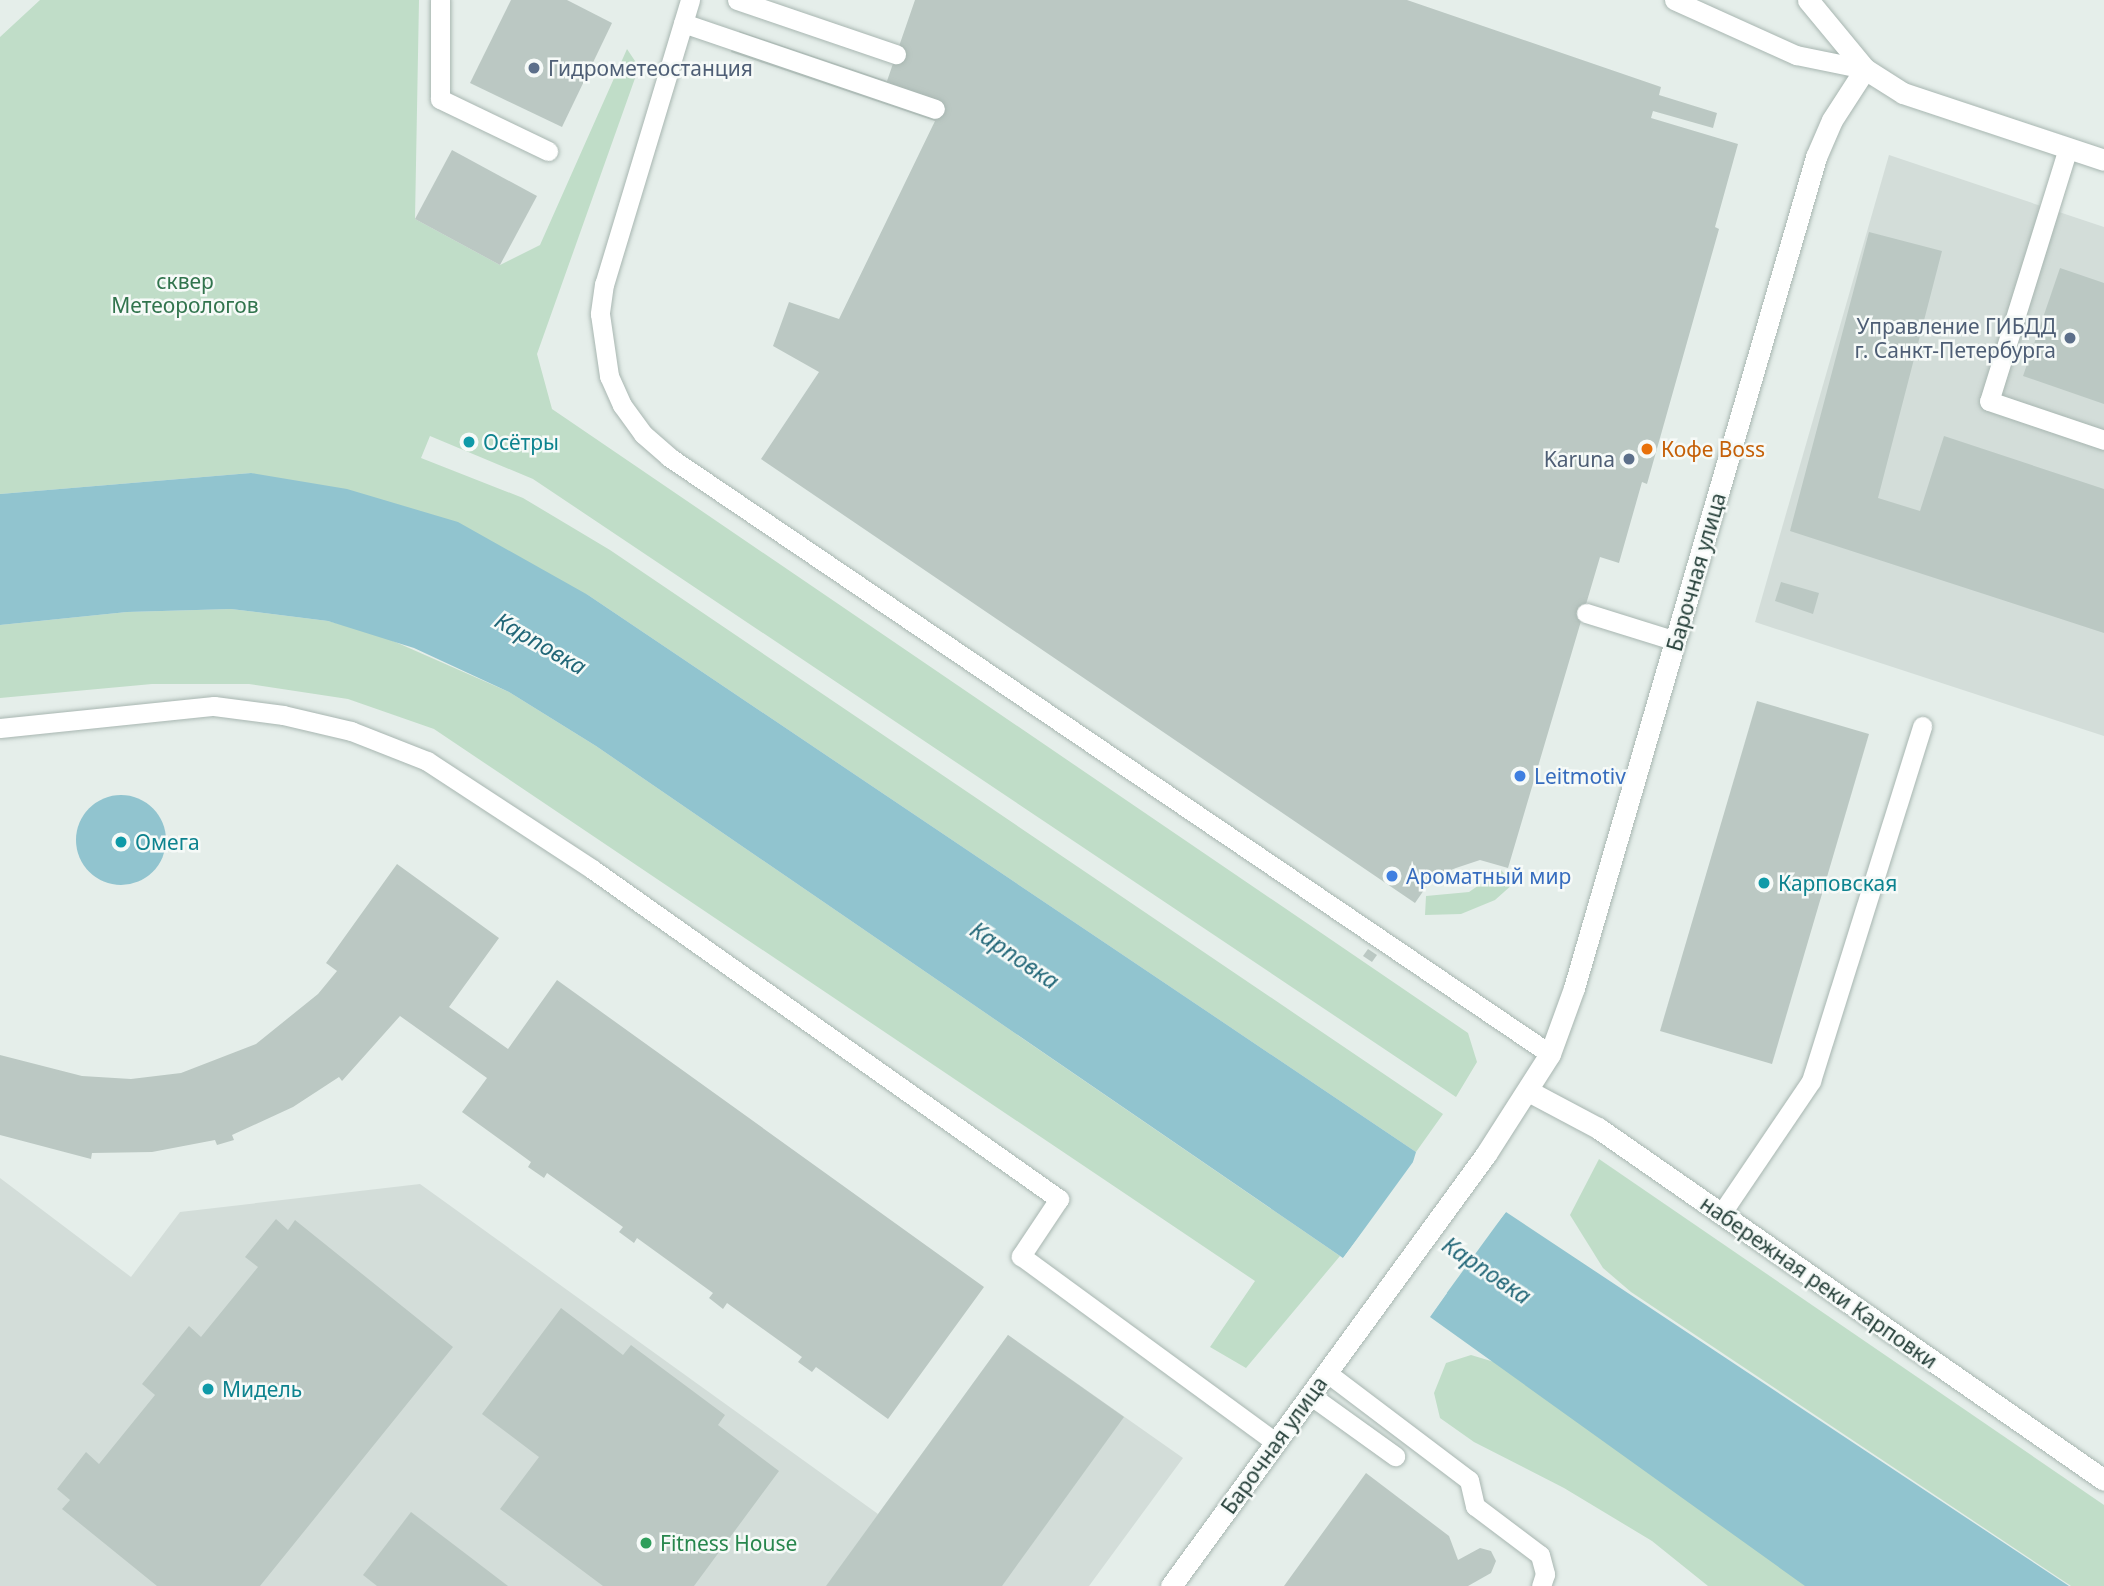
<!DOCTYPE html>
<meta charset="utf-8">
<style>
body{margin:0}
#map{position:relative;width:2104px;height:1586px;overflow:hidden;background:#e5eeea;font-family:"Noto Sans",sans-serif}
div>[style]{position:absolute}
.built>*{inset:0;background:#d3ddd9}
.green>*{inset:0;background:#c0ddc8}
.water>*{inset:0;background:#91c4cf}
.round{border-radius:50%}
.pier>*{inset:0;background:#e5eeea}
.building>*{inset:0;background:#bbc8c3}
.roads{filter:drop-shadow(0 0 2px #a8b6b1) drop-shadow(0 0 2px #a8b6b1)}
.service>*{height:19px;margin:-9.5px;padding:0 9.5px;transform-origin:9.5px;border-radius:9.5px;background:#fff}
.minor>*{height:21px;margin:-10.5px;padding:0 10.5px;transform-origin:10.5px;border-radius:10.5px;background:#fff}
.tertiary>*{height:21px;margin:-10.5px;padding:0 10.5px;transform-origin:10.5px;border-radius:10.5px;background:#fff}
.dots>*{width:19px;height:19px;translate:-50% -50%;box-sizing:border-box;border:4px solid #f6faf8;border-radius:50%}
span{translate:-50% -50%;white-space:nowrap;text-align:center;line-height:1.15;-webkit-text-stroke:5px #f6faf8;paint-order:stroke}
.service-label{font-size:21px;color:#4e5e75}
.left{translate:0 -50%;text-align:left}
.right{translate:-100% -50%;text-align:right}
.park-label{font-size:21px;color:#31744d}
.culture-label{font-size:21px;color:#0d838f}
.food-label{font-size:21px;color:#c56008}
.street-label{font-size:21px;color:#253f39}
.shop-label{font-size:21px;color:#366cbe}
.leisure-label{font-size:21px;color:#27864d}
.water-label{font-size:23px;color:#226778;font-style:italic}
</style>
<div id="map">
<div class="built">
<div style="clip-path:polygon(1889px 155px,2104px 227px,2104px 736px,1755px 622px)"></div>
<div style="clip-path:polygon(0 1178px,131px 1277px,180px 1212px,420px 1184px,878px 1514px,1008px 1335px,1183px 1458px,1089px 1586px,0 1586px)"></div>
</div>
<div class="green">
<div style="clip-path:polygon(40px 0,419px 0,415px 219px,500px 265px,540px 245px,627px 49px,639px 67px,537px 354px,552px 409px,1468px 1033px,1477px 1062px,1456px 1097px,533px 479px,430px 436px,421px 458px,523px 498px,610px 550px,1443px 1114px,1416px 1152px,588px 595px,251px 473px,0 494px,0 37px)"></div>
<div style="clip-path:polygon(231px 609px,328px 621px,375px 633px,509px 692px,596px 746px,1340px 1256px,1246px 1368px,1210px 1347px,1255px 1281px,434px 729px,348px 699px,249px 684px,152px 684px,0 698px,0 625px,127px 612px)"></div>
<div style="clip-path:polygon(1501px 870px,1513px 884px,1495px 900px,1461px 914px,1425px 915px,1426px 896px,1469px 892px)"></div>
<div style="clip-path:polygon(1599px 1159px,2104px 1505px,2104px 1586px,2071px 1586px,1631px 1292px,1603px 1268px,1570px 1215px)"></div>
<div style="clip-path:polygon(1471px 1355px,1501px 1364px,1807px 1586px,1708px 1586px,1652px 1541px,1564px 1488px,1474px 1442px,1440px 1418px,1434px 1393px,1446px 1363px)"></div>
</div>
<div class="water">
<div style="clip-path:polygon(251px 473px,347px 489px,458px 522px,588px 595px,1416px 1152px,1413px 1162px,1498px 1222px,1506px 1212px,2069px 1586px,1805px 1586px,1430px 1317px,1447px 1293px,1362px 1233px,1343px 1258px,596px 746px,509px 692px,414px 648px,328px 621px,231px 609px,127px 612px,0 625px,0 494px)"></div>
<div class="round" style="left:76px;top:795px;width:90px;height:90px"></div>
</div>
<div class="pier">
<div style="clip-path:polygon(1421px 1151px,1417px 1162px,1497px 1218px,1508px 1209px,1427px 1320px,1442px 1293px,1363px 1238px,1341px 1261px)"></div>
</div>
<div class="building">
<div style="clip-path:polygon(511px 0,567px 0,612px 23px,562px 127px,470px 83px)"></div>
<div style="clip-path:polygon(915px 0,1407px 0,1661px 87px,1659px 95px,1717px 113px,1713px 128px,1653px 111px,1651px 118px,1738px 144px,1715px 227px,1719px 229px,1647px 484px,1642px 482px,1619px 563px,1600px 557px,1508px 868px,1480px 860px,1456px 868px,1433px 877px,1415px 903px,761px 459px,819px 372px,773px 346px,789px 302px,839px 319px,935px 121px,731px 52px,739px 31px,887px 81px)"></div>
<div style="clip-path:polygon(452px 150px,537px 196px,500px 265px,415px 219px)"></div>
<div style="clip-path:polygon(1869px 232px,1942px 251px,1878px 498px,1920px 511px,1944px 436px,2104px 489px,2104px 633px,1790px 531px)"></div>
<div style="clip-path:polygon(2060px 268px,2104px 283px,2104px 404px,2023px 376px)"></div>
<div style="clip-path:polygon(1781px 582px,1819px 593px,1813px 614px,1775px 601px)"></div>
<div style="clip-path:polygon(1757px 701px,1869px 734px,1772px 1064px,1660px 1031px)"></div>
<div style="clip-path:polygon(397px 864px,499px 938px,449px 1007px,508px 1049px,557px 980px,984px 1287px,888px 1419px,816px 1367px,812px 1372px,798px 1362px,802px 1357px,727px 1303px,723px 1309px,709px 1298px,713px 1293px,637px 1238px,634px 1243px,619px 1232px,623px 1227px,547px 1173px,544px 1178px,528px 1167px,531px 1162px,462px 1112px,487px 1078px,400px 1016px,342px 1081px,339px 1077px,293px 1107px,232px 1135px,234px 1140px,217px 1145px,215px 1140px,152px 1152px,92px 1153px,91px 1159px,0 1135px,0 1055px,82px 1076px,131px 1079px,181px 1073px,256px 1044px,318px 994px,337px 971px,326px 963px)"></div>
<div style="clip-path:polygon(1368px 949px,1377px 955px,1372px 962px,1363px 956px)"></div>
<div style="clip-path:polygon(276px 1219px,288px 1230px,295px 1220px,453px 1347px,260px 1586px,157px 1586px,62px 1509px,70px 1500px,57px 1489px,86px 1452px,99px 1464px,155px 1395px,142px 1384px,189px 1326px,201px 1337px,258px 1267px,245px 1257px)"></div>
<div style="clip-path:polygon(561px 1308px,623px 1355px,631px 1345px,725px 1415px,718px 1425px,779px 1471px,694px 1586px,603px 1586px,500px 1509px,539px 1457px,482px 1414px)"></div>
<div style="clip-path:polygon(1008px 1335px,1124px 1417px,1002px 1586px,826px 1586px)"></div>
<div style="clip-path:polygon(1366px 1473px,1449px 1536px,1458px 1560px,1480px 1548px,1491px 1551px,1496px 1561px,1491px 1573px,1468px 1586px,1284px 1586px)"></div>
<div style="clip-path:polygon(411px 1512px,508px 1586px,377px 1586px,363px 1575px)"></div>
</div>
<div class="roads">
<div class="service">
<div style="left:440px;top:0;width:99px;rotate:90deg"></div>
<div style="left:440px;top:99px;width:120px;rotate:25.7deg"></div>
<div style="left:690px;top:0;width:297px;rotate:106.8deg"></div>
<div style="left:604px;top:284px;width:30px;rotate:98deg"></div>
<div style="left:600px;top:314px;width:63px;rotate:81.7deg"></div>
<div style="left:609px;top:376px;width:32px;rotate:66deg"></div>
<div style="left:622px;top:405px;width:36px;rotate:54deg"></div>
<div style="left:643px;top:434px;width:35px;rotate:41deg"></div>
<div style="left:669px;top:457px;width:1064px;rotate:34.12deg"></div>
<div style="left:737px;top:0;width:168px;rotate:18.8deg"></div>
<div style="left:1674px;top:0;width:134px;rotate:24.3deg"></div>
<div style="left:1796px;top:55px;width:70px;rotate:11.5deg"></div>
<div style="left:683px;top:23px;width:266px;rotate:18.8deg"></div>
<div style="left:2068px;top:148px;width:265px;rotate:107.3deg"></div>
<div style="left:1989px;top:401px;width:121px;rotate:18.7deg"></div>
<div style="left:1586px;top:613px;width:94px;rotate:17.3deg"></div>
<div style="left:0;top:728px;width:215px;rotate:-5.9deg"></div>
<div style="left:214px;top:706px;width:70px;rotate:7.4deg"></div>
<div style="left:283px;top:715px;width:70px;rotate:13.2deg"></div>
<div style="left:351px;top:731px;width:82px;rotate:21.5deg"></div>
<div style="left:427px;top:761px;width:197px;rotate:33.2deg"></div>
<div style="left:592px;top:869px;width:572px;rotate:35.25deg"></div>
<div style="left:1059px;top:1199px;width:69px;rotate:123.7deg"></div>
<div style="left:1021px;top:1256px;width:315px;rotate:36.2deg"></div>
<div style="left:1721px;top:1214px;width:161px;rotate:-55.9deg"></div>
<div style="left:1811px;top:1081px;width:372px;rotate:-72.6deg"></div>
<div style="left:1326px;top:1372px;width:179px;rotate:37.1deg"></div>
<div style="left:1469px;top:1480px;width:27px;rotate:77deg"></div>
<div style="left:1475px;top:1506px;width:81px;rotate:37deg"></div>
<div style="left:1540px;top:1555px;width:20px;rotate:75deg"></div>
<div style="left:1545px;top:1574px;width:13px;rotate:108deg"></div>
<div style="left:1310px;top:1395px;width:105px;rotate:35.7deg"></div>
</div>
<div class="minor">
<div style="left:1530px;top:1092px;width:77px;rotate:27.9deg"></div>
<div style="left:1598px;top:1128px;width:616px;rotate:34.82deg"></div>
<div style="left:1171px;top:1586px;width:535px;rotate:-53.9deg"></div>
<div style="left:1486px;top:1154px;width:119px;rotate:-57.4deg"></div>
<div style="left:1550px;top:1054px;width:70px;rotate:-70deg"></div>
<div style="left:1574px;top:988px;width:866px;rotate:-73.76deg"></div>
<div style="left:1816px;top:157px;width:40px;rotate:-66.6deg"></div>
<div style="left:1832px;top:120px;width:61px;rotate:-57.1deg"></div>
</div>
<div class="tertiary">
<div style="left:1808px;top:0;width:89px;rotate:50.4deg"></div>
<div style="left:1865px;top:69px;width:45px;rotate:32.3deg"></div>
<div style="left:1903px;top:93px;width:212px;rotate:18.4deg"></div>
</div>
</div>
<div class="dots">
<div style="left:534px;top:68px;background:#5c6f8a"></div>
<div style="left:2070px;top:338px;background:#5c6f8a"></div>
<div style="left:469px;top:442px;background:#0f9aa8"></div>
<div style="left:1647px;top:449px;background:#e8710a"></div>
<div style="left:1629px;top:459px;background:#5c6f8a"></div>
<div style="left:1520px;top:776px;background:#3f7fe0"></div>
<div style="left:121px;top:842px;background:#0f9aa8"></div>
<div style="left:1392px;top:876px;background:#3f7fe0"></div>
<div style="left:1764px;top:883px;background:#0f9aa8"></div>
<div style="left:208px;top:1389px;background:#0f9aa8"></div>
<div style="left:646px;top:1543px;background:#2e9e5b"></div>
</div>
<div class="service-label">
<span class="left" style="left:548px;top:68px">Гидрометеостанция</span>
<span class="right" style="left:2056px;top:338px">Управление ГИБДД<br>г. Санкт-Петербурга</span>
<span class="right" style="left:1615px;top:459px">Karuna</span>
</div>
<div class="park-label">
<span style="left:185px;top:293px">сквер<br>Метеорологов</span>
</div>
<div class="culture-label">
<span class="left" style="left:483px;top:442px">Осётры</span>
<span class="left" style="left:135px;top:842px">Омега</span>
<span class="left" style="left:1778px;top:883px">Карповская</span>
<span class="left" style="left:222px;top:1389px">Мидель</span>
</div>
<div class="food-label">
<span class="left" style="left:1661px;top:449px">Кофе Boss</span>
</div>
<div class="street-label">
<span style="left:1696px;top:572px;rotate:-74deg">Барочная улица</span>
<span style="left:1819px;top:1282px;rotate:35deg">набережная реки Карповки</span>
<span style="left:1274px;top:1445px;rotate:-54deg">Барочная улица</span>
</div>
<div class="shop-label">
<span class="left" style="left:1534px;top:776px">Leitmotiv</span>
<span class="left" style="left:1406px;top:876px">Ароматный мир</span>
</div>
<div class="leisure-label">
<span class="left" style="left:660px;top:1543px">Fitness House</span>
</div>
<div class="water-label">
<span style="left:541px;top:643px;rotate:30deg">Карповка</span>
<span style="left:1015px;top:955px;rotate:34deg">Карповка</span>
<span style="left:1487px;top:1270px;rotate:34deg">Карповка</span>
</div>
</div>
